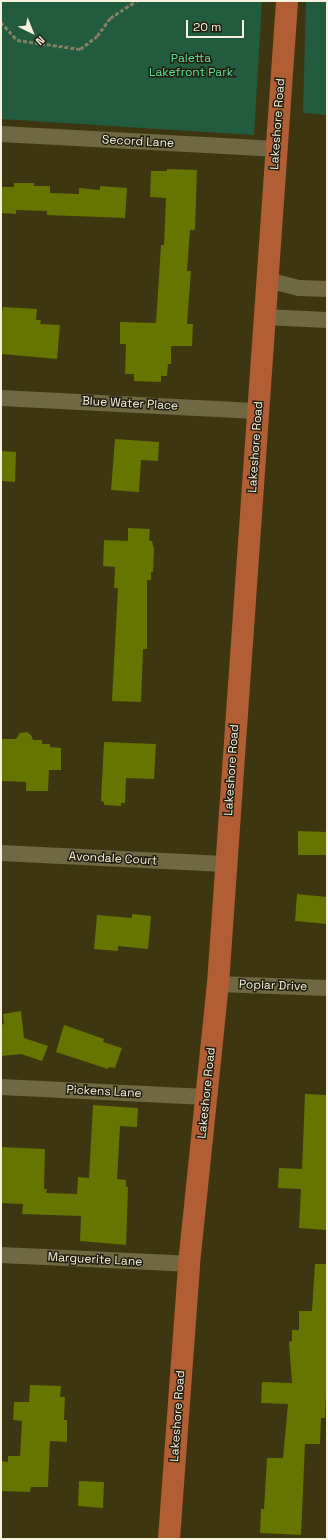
<!DOCTYPE html>
<style>
body{margin:0}
#map{position:relative;width:328px;height:1540px;overflow:hidden;background:#3e3611;font-family:"Space Grotesk",sans-serif}
div>[style]{position:absolute}
.green>*{inset:0;background:#235b3e}
.building>*{inset:0;background:#667400}
.path>*{height:2.5px;margin-top:-1.25px;transform-origin:0;background:repeating-linear-gradient(90deg,#867f60 0 4px,transparent 0 6px)}
.minor>*{height:16px;margin:-8px;padding:0 8px;transform-origin:8px;border-radius:8px;background:#6f6842}
.primary>*{height:22px;margin:-11px;padding:0 11px;transform-origin:11px;border-radius:11px;background:#b25e34}
span{translate:-50% -50%;white-space:nowrap;text-align:center;line-height:1.15;-webkit-text-stroke:3px #211e0e;paint-order:stroke}
.park-label{font-size:12px;color:#5ee39e}
.street-label{font-size:12px;color:#f6f2dd}
.frame{position:absolute;inset:0;border:2px solid #f6f2dd;pointer-events:none}
.north{position:absolute;left:12px;top:12px;width:40px;height:40px;-webkit-text-stroke:3px #211e0e;paint-order:stroke;rotate:137deg;font-size:11px;font-weight:700;line-height:16px;text-align:center;color:#f6f2dd}
.north::after{content:'';display:block;margin:auto;width:14px;height:18px;background:#f6f2dd;clip-path:polygon(50% 0,100% 100%,50% 72%,0 100%)}
.scale{position:absolute;left:186px;top:20px;width:58px;height:18px;box-sizing:border-box;border:2px solid #f6f2dd;border-top:0;padding-left:5px;font-size:12px;line-height:14px;white-space:nowrap;color:#f6f2dd;-webkit-text-stroke:3px #211e0e;paint-order:stroke}
</style>
<div id="map">
<div class="green">
<div style="clip-path:polygon(1px 1px,262px 1px,254px 135px,1px 119px)"></div>
<div style="clip-path:polygon(306px 1px,327px 1px,327px 115px,303px 113px)"></div>
</div>
<div class="building">
<div style="clip-path:polygon(167px 169px,197px 170px,195px 230px,190px 230px,187px 271px,191px 271px,187px 324px,193px 324px,192px 346px,171px 346px,171px 364px,168px 364px,167px 376px,161px 376px,161px 382px,134px 381px,134px 374px,125px 374px,126px 344px,120px 344px,120px 322px,156px 323px,161px 245px,164px 245px,166px 198px,150px 197px,151px 171px,167px 171px)"></div>
<div style="clip-path:polygon(14px 183px,34px 183px,34px 186px,50px 186px,50px 193px,79px 194px,79px 188px,100px 190px,100px 186px,127px 188px,125px 218px,47px 215px,47px 211px,16px 210px,16px 214px,1px 213px,1px 187px,14px 187px)"></div>
<div style="clip-path:polygon(3px 307px,37px 309px,36px 320px,41px 320px,40px 324px,60px 325px,57px 359px,2px 354px,1px 317px)"></div>
<div style="clip-path:polygon(115px 439px,159px 442px,158px 461px,141px 460px,139px 492px,111px 490px)"></div>
<div style="clip-path:polygon(1px 451px,16px 452px,15px 482px,1px 481px)"></div>
<div style="clip-path:polygon(128px 528px,150px 529px,149px 541px,152px 541px,154px 549px,153px 572px,151px 572px,151px 580px,147px 580px,147px 649px,143px 649px,141px 702px,112px 701px,118px 588px,114px 588px,115px 567px,103px 566px,104px 540px,128px 541px)"></div>
<div style="clip-path:polygon(27px 732px,31px 735px,33px 740px,42px 740px,42px 744px,50px 744px,50px 747px,61px 748px,61px 770px,49px 770px,48px 791px,26px 791px,26px 782px,1px 781px,1px 739px,16px 739px,20px 733px)"></div>
<div style="clip-path:polygon(104px 742px,156px 744px,154px 779px,126px 778px,125px 803px,121px 803px,121px 806px,104px 805px,104px 802px,101px 801px)"></div>
<div style="clip-path:polygon(298px 831px,327px 832px,327px 855px,298px 855px)"></div>
<div style="clip-path:polygon(297px 894px,327px 897px,327px 924px,295px 921px)"></div>
<div style="clip-path:polygon(132px 914px,151px 916px,148px 949px,118px 946px,118px 951px,94px 949px,97px 915px,132px 918px)"></div>
<div style="clip-path:polygon(21px 1011px,24px 1038px,48px 1046px,42px 1061px,21px 1054px,1px 1056px,1px 1025px,4px 1024px,3px 1014px)"></div>
<div style="clip-path:polygon(64px 1025px,104px 1039px,103px 1042px,122px 1048px,115px 1068px,109px 1067px,108px 1069px,56px 1052px)"></div>
<div style="clip-path:polygon(305px 1094px,327px 1095px,326px 1230px,299px 1228px,301px 1189px,278px 1188px,279px 1168px,302px 1169px)"></div>
<div style="clip-path:polygon(93px 1105px,138px 1108px,137px 1127px,120px 1126px,117px 1179px,126px 1180px,126px 1187px,128px 1187px,126px 1245px,80px 1241px,81px 1216px,22px 1214px,23px 1204px,1px 1203px,1px 1147px,45px 1149px,44px 1189px,47px 1189px,46px 1193px,77px 1194px,78px 1177px,89px 1178px)"></div>
<div style="clip-path:polygon(315px 1264px,327px 1264px,327px 1369px,325px 1418px,321px 1418px,320px 1444px,305px 1444px,301px 1535px,260px 1533px,261px 1509px,264px 1509px,267px 1458px,283px 1458px,288px 1404px,261px 1403px,262px 1382px,292px 1383px,289px 1342px,292px 1341px,292px 1330px,299px 1330px,299px 1311px,312px 1311px)"></div>
<div style="clip-path:polygon(30px 1385px,61px 1386px,60px 1397px,65px 1397px,64px 1420px,67px 1420px,67px 1442px,50px 1441px,48px 1487px,31px 1487px,30px 1492px,1px 1491px,1px 1461px,8px 1462px,8px 1456px,20px 1456px,22px 1421px,13px 1420px,14px 1402px,29px 1402px)"></div>
<div style="clip-path:polygon(79px 1481px,104px 1482px,103px 1508px,78px 1506px)"></div>
</div>
<div class="path">
<div style="left:1px;top:22px;width:24px;rotate:48deg"></div>
<div style="left:17px;top:40px;width:64px;rotate:8.1deg"></div>
<div style="left:80px;top:49px;width:21px;rotate:-37deg"></div>
<div style="left:97px;top:36px;width:22px;rotate:-54deg"></div>
<div style="left:110px;top:18px;width:31px;rotate:-33deg"></div>
</div>
<div class="minor">
<div style="left:1px;top:134px;width:275px;rotate:3.1deg"></div>
<div style="left:267px;top:280px;width:33px;rotate:14deg"></div>
<div style="left:299px;top:288px;width:28px;rotate:2deg"></div>
<div style="left:265px;top:317px;width:62px;rotate:2.8deg"></div>
<div style="left:1px;top:398px;width:258px;rotate:2.9deg"></div>
<div style="left:1px;top:853px;width:224px;rotate:2.8deg"></div>
<div style="left:218px;top:984px;width:109px;rotate:2.1deg"></div>
<div style="left:1px;top:1087px;width:206px;rotate:2.8deg"></div>
<div style="left:1px;top:1255px;width:188px;rotate:2.7deg"></div>
</div>
<div class="primary">
<div style="left:169px;top:1539px;width:276px;rotate:-85.8deg"></div>
<div style="left:189px;top:1264px;width:281px;rotate:-84.1deg"></div>
<div style="left:218px;top:984px;width:985px;rotate:-85.98deg"></div>
</div>
<div class="park-label">
<span style="left:191px;top:66px">Paletta<br>Lakefront Park</span>
</div>
<div class="street-label">
<span style="left:278px;top:124px;rotate:-86deg">Lakeshore Road</span>
<span style="left:138px;top:142px;rotate:3deg">Secord Lane</span>
<span style="left:130px;top:404px;rotate:3deg">Blue Water Place</span>
<span style="left:256px;top:447px;rotate:-86deg">Lakeshore Road</span>
<span style="left:232px;top:770px;rotate:-86deg">Lakeshore Road</span>
<span style="left:113px;top:859px;rotate:3deg">Avondale Court</span>
<span style="left:273px;top:986px;rotate:2deg">Poplar Drive</span>
<span style="left:104px;top:1092px;rotate:3deg">Pickens Lane</span>
<span style="left:207px;top:1093px;rotate:-84deg">Lakeshore Road</span>
<span style="left:95px;top:1260px;rotate:3deg">Marguerite Lane</span>
<span style="left:178px;top:1416px;rotate:-86deg">Lakeshore Road</span>
</div>
<div class="frame"></div>
<div class="north">N</div>
<div class="scale">20 m</div>
</div>
